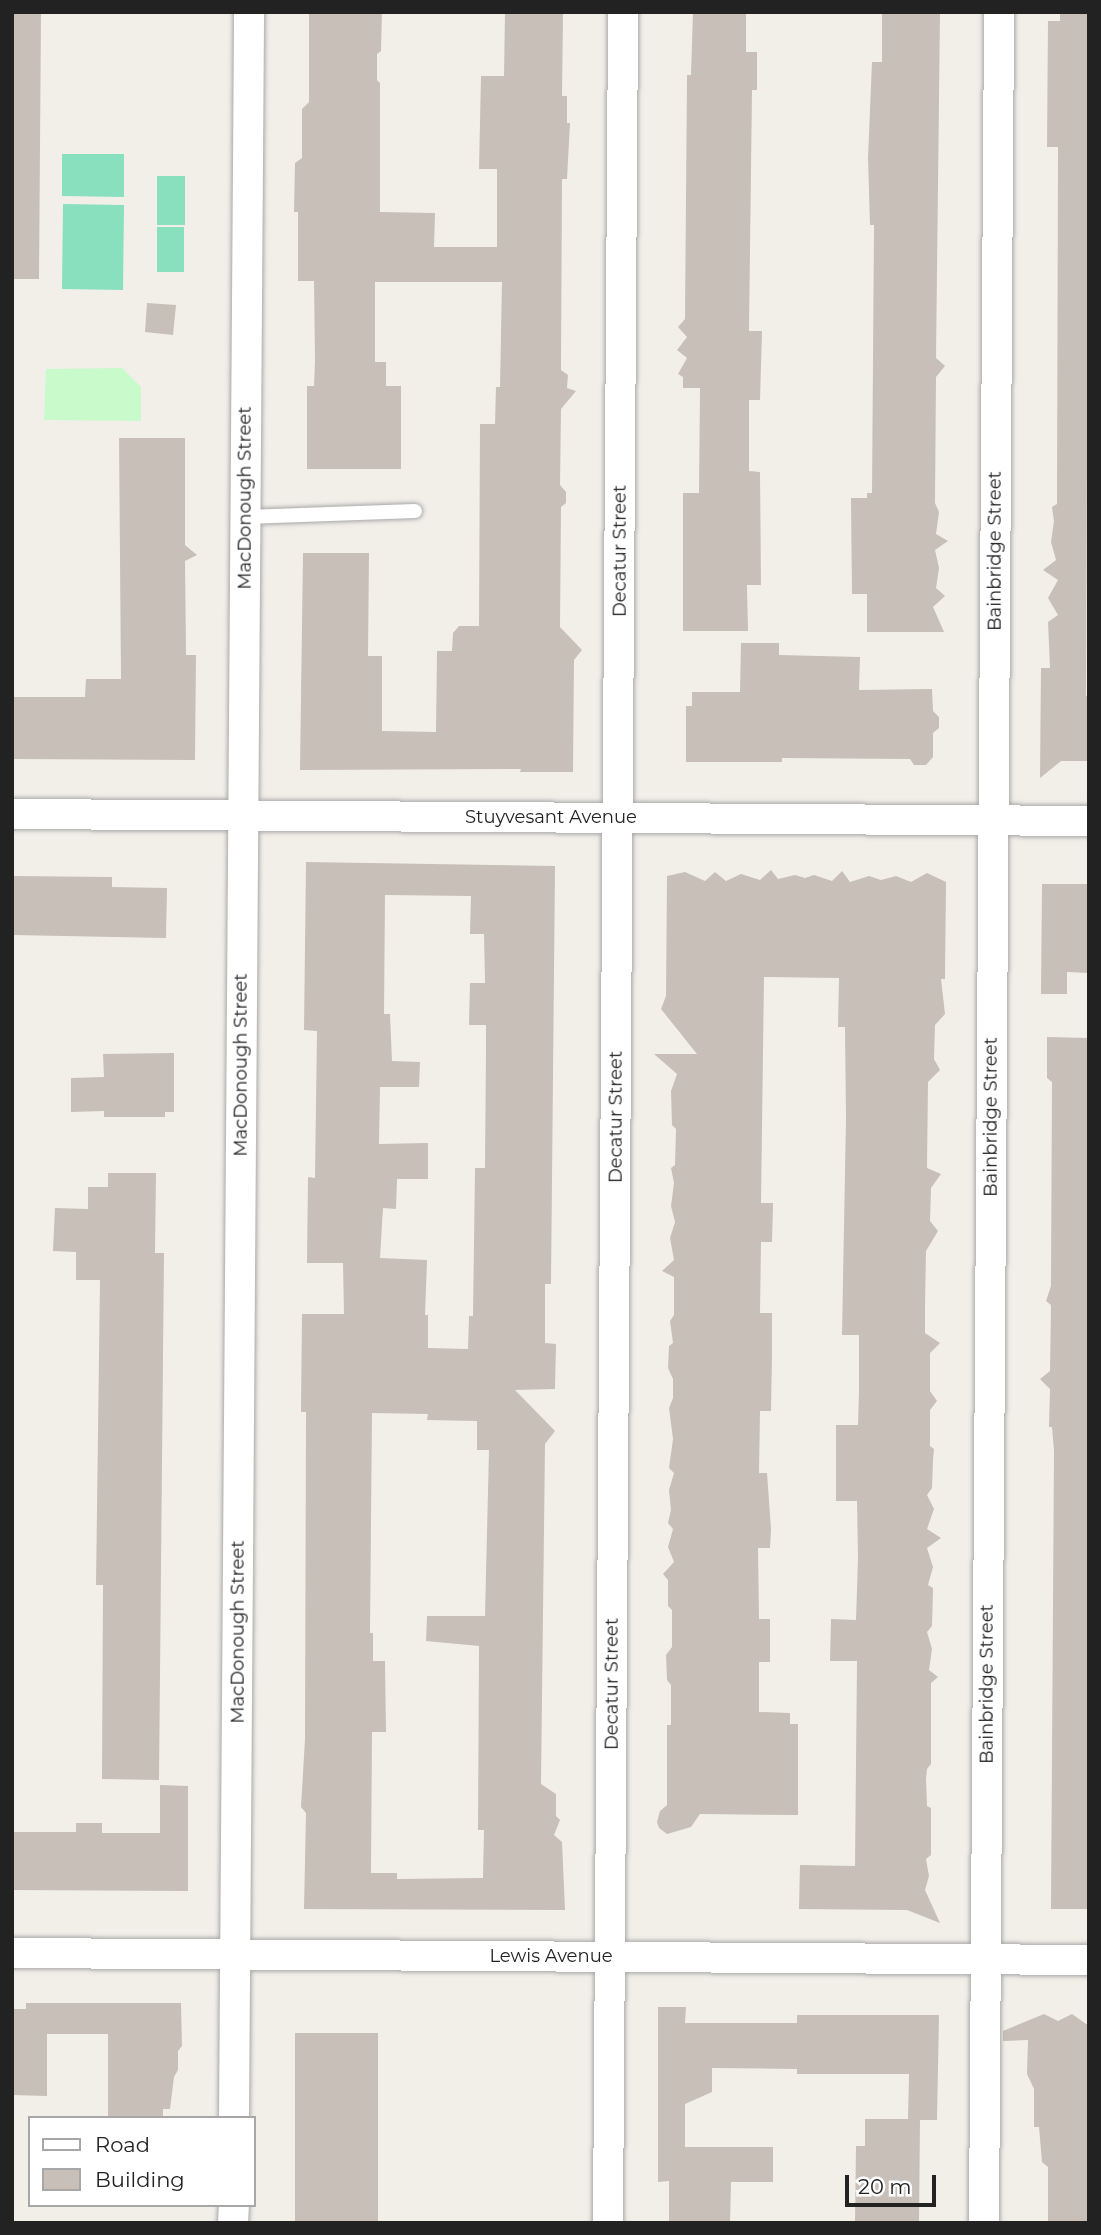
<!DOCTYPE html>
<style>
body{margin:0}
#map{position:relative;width:1101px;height:2235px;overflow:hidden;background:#f2efe9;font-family:Montserrat,sans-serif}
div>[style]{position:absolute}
.park>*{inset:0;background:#c8facc}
.pitch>*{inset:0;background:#88e0be}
.building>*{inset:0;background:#c7bfb8}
.roads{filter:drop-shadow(0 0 2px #a9a9a9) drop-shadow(0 0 2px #a9a9a9)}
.lane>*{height:14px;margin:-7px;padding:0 7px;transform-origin:7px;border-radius:7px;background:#fff}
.street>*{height:30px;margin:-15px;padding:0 15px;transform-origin:15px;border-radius:15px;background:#fff}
span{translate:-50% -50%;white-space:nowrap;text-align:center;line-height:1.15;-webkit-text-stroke:5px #fff;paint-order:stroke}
.street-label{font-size:18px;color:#222}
.frame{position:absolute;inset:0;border:14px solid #222;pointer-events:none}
.legend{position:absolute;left:28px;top:2116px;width:228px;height:91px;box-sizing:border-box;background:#fff;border:2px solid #a7a7a7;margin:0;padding:9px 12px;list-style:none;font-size:21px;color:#222}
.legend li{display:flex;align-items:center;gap:14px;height:35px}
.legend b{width:35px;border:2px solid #a7a7a7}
.scale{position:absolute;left:845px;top:2175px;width:91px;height:32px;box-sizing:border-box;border:4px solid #222;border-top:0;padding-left:9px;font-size:21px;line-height:24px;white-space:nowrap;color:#222;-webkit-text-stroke:5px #fff;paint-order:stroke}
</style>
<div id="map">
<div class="park">
<div style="clip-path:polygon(122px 368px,141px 387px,141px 421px,44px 420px,46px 369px)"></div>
</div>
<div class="pitch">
<div style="clip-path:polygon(62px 154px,124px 154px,124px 197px,62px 196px)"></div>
<div style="clip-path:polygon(157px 176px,185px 176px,185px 225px,157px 225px)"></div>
<div style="clip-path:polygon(63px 204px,124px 205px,123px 290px,62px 289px)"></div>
<div style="clip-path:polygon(157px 227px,184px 227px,184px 272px,157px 272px)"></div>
</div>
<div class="building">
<div style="clip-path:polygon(12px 12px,41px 12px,39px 279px,12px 279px)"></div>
<div style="clip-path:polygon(309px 12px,382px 12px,381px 51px,377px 54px,377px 80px,380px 83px,380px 212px,435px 213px,434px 247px,497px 247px,497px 169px,479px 169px,481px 76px,504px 76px,505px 12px,563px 12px,562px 96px,567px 96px,567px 123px,570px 123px,567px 179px,562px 179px,561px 370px,568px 375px,567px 388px,576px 391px,561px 409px,560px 485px,566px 492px,566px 503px,561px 507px,560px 627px,582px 650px,574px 660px,573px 772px,520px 772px,521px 769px,300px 770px,303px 553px,369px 553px,368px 656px,382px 656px,382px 731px,436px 732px,437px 651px,452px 651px,453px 633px,459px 626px,479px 626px,480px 424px,495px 424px,496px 387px,500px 387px,502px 282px,375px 282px,375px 362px,386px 362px,386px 386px,401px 386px,401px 469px,307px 469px,307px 386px,314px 386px,315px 362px,314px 281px,298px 281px,298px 212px,294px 212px,295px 163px,302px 158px,302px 109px,309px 102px)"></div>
<div style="clip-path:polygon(693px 12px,746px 12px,746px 52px,757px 52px,757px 90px,752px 90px,749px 331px,762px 331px,760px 400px,749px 400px,749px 471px,760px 472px,761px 585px,747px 585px,748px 631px,683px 631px,683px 493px,699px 493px,700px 388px,683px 388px,683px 377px,678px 374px,687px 358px,677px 350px,687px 337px,678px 327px,685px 319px,687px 75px,691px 75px)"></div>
<div style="clip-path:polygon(882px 12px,940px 12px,936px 358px,945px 366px,936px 377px,935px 503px,939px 512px,936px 534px,948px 541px,935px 550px,939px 568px,936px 588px,945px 596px,933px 607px,944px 632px,867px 632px,867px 594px,852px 594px,851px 498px,867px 498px,867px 493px,872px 493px,874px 225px,870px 225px,868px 158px,872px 62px,882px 62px)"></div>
<div style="clip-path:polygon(1060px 12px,1089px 12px,1086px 696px,1089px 696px,1089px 761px,1061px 761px,1040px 778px,1041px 668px,1050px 668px,1048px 622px,1058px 615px,1048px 598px,1058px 580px,1043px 570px,1056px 560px,1051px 542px,1054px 521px,1052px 507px,1057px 504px,1058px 147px,1047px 147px,1048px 21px,1060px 21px)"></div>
<div style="clip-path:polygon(147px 303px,176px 305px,173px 335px,145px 332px)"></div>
<div style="clip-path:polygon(119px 438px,185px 438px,185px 545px,197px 555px,185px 561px,186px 655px,196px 655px,195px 760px,12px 759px,12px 697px,85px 697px,86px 679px,121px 679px)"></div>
<div style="clip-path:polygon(741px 643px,779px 643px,779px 655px,860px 657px,859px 690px,932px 689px,933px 711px,939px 717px,939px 728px,933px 733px,933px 757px,926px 765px,914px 765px,910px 759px,782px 758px,782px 762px,686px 762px,686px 706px,692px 706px,692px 692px,740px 692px)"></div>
<div style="clip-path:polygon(evenodd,306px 862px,555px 866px,551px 1284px,545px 1284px,545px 1343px,556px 1344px,555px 1389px,515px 1390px,555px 1431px,545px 1444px,541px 1784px,556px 1794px,556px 1816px,560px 1820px,554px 1835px,562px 1842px,565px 1910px,304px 1909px,306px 1813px,301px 1807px,305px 1739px,306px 1412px,301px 1412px,302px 1314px,344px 1314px,343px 1263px,307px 1263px,308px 1177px,315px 1178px,317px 1031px,304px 1030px,306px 862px,385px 895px,471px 896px,470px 934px,484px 934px,485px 983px,470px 983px,469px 1025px,486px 1025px,486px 1052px,485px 1168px,475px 1168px,473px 1316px,469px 1316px,468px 1349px,428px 1348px,428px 1315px,425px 1315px,427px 1260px,380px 1258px,383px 1208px,396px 1209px,397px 1179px,428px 1179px,428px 1143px,379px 1144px,380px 1087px,419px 1087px,420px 1062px,392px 1061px,390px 1014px,384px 1014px,385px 895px,306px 862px,372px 1413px,428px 1414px,427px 1420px,477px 1421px,477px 1450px,489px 1450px,485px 1616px,427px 1616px,426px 1641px,479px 1646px,478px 1830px,484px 1830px,483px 1878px,397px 1879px,397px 1873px,371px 1873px,372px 1732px,386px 1732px,385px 1661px,373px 1661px,373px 1633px,370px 1633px,372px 1413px)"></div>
<div style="clip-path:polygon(771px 870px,778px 879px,795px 875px,805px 878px,814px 875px,832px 881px,842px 871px,850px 882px,869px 876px,881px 880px,896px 876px,911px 882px,927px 873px,946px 882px,945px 979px,941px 979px,945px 1014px,935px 1025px,934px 1059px,940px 1070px,928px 1082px,927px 1168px,941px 1174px,931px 1188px,930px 1221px,938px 1231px,926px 1251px,925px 1306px,925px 1333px,940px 1343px,930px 1353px,930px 1391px,937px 1401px,930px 1410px,930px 1446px,934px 1449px,933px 1460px,932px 1488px,927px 1495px,934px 1509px,927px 1529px,941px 1538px,927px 1548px,933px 1567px,928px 1585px,933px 1588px,932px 1626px,927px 1632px,932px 1649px,929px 1670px,938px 1677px,931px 1683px,931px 1764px,927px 1769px,926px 1779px,927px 1806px,931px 1808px,931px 1855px,926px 1859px,929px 1876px,925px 1890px,940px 1923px,907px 1910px,799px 1909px,800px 1865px,855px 1866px,857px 1661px,830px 1661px,831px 1619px,856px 1620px,858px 1557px,857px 1501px,836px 1501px,836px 1425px,858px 1425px,859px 1390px,859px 1335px,842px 1335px,846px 1118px,845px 1027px,838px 1027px,839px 978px,764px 977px,761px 1203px,773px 1203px,772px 1242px,761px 1242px,760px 1313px,772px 1313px,772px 1356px,771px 1411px,760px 1411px,759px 1473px,767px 1473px,771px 1529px,770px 1548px,758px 1548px,759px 1619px,770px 1619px,770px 1662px,759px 1662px,759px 1712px,790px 1713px,790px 1724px,798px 1724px,798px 1815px,700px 1814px,691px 1827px,667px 1834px,659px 1828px,657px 1822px,660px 1811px,667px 1805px,667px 1725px,671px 1725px,671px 1685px,667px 1680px,666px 1655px,672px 1647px,672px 1610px,668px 1606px,668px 1580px,663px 1574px,674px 1562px,668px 1547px,673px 1529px,668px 1523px,671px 1510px,669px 1490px,674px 1473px,669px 1468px,673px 1439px,669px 1408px,673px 1398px,673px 1379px,668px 1368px,669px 1346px,673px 1343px,670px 1321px,674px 1315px,674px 1277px,662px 1271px,674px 1260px,670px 1238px,675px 1222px,671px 1206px,674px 1183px,671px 1168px,675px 1165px,676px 1129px,672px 1125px,671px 1091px,677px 1074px,654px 1054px,697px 1054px,661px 1009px,666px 996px,667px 876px,685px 872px,705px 881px,715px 872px,726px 881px,741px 874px,760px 880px)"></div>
<div style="clip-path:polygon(12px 876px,112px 877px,112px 887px,167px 888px,166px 938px,12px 935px)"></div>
<div style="clip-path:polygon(1042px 884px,1089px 884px,1089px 973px,1067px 972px,1067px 994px,1041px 994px)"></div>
<div style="clip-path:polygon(1047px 1037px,1089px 1038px,1089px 1909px,1051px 1909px,1054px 1451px,1052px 1427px,1049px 1427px,1050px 1389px,1040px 1379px,1050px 1371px,1051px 1305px,1046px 1301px,1051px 1286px,1052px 1082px,1047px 1078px)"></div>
<div style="clip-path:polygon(174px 1053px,174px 1112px,165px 1112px,165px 1117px,104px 1117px,104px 1111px,71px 1112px,71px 1078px,104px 1077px,103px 1054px)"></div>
<div style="clip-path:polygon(108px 1173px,156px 1173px,155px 1253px,164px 1253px,159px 1780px,102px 1779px,103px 1585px,96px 1585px,100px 1280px,76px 1280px,76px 1252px,53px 1251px,55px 1208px,88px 1209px,88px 1187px,108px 1187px)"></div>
<div style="clip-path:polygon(160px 1785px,188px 1786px,188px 1891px,12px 1890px,12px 1832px,76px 1832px,76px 1823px,102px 1823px,102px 1833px,160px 1833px)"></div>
<div style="clip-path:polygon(26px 2003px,181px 2003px,182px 2046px,178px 2051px,178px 2070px,174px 2077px,170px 2109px,163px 2109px,163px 2118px,108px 2118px,108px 2034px,47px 2034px,47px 2096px,12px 2095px,12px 2009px,26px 2009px)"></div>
<div style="clip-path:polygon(658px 2007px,686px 2007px,685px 2023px,797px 2023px,797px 2015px,939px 2015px,937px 2120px,920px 2120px,919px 2223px,855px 2223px,856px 2146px,865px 2146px,865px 2119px,908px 2119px,909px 2074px,797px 2074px,797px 2069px,712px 2068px,712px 2092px,685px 2104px,685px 2147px,773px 2147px,773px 2182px,731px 2182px,730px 2223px,669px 2223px,669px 2181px,658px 2182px)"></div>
<div style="clip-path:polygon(1044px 2014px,1058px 2021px,1072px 2014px,1089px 2026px,1089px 2223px,1048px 2223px,1048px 2167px,1042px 2162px,1039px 2127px,1034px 2127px,1034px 2089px,1027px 2074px,1028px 2040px,1003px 2041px,1003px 2031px)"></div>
<div style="clip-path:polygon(295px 2033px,378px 2033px,378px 2223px,295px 2223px)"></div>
</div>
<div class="roads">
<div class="lane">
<div style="left:245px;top:517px;width:170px;rotate:-2deg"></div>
</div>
<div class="street">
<div style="left:12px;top:814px;width:1077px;rotate:0.37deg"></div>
<div style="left:12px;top:1953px;width:1077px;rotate:0.37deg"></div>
<div style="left:234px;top:2118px;width:2106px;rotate:-89.59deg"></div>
<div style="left:233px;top:2223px;width:18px;rotate:-87deg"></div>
<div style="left:608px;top:2223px;width:2211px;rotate:-89.61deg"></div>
<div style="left:984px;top:2223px;width:2211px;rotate:-89.61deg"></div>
</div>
</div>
<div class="street-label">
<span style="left:245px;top:498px;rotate:-90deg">MacDonough Street</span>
<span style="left:620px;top:551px;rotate:-90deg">Decatur Street</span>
<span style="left:995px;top:551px;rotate:-90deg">Bainbridge Street</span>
<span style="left:551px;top:817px">Stuyvesant Avenue</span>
<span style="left:241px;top:1065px;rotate:-90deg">MacDonough Street</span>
<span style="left:616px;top:1117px;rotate:-90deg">Decatur Street</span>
<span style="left:991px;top:1117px;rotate:-90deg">Bainbridge Street</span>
<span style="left:238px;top:1632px;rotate:-90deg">MacDonough Street</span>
<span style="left:612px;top:1684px;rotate:-90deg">Decatur Street</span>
<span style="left:987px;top:1684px;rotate:-90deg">Bainbridge Street</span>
<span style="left:551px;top:1956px">Lewis Avenue</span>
</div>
<div class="frame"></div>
<ul class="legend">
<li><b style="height:9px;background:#fff"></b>Road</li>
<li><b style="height:19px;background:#c7bfb8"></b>Building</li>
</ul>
<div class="scale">20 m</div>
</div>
